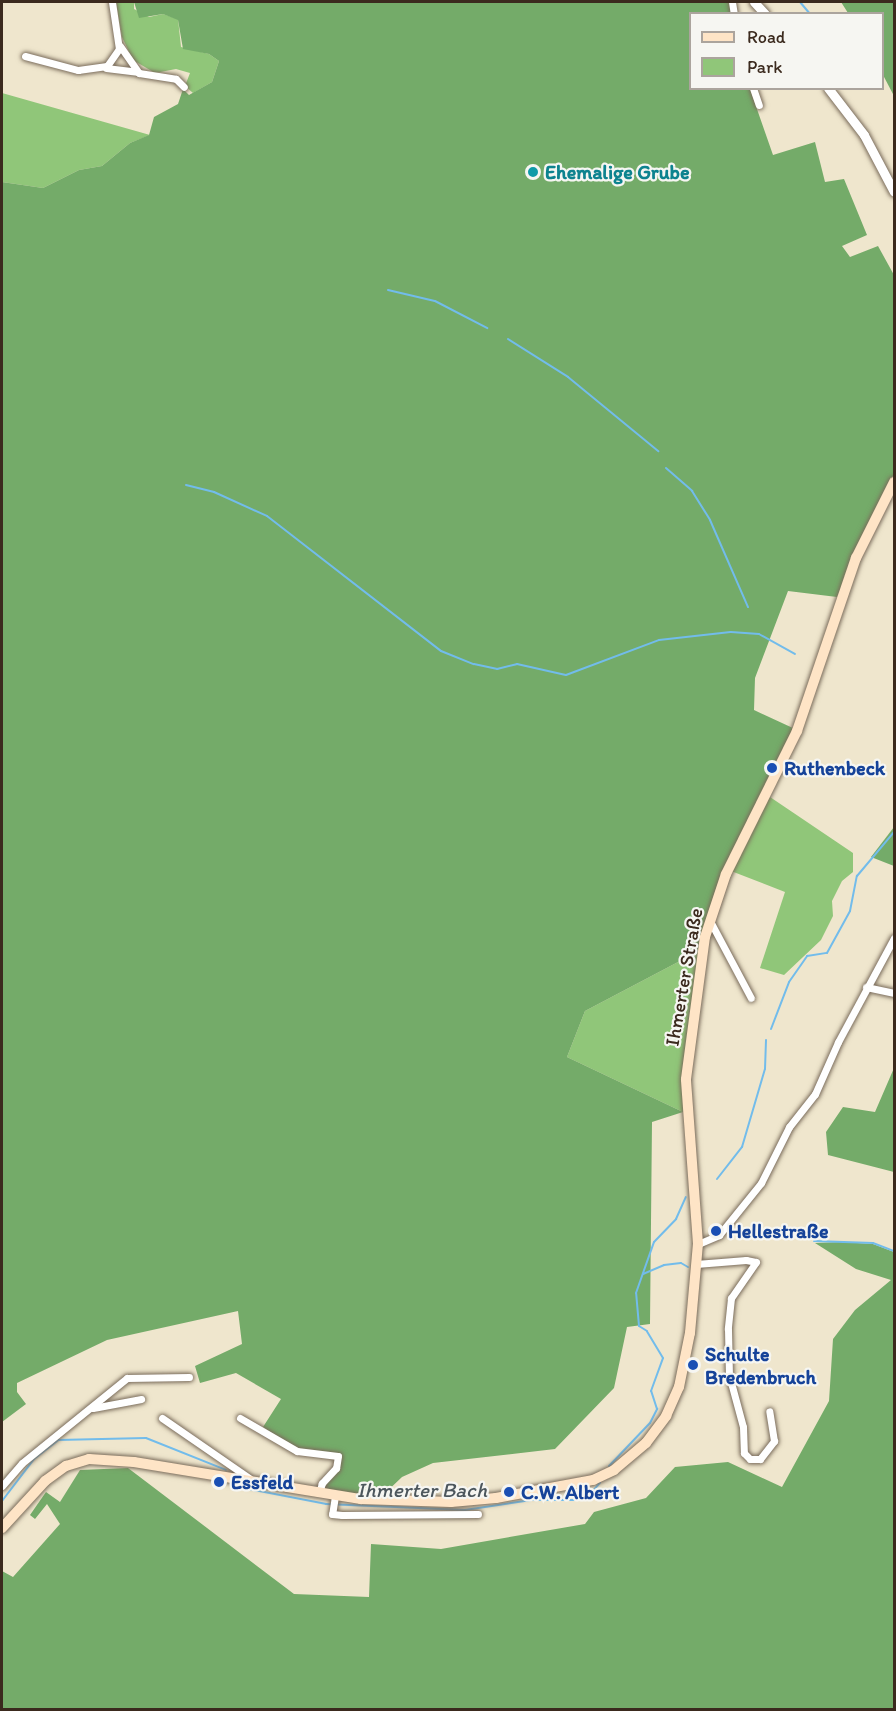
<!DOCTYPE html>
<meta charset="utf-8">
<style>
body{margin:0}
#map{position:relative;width:896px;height:1711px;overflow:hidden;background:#efe6cd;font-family:Itim,sans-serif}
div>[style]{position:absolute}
.green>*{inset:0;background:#90c679}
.forest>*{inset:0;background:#74ab69}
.stream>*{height:2px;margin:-1px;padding:0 1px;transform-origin:1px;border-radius:1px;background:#72bceb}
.roads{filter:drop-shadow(0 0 2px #7a6c5b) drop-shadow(0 0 2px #7a6c5b)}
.minor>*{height:7px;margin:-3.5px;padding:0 3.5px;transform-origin:3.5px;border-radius:3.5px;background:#fff}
.tertiary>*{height:9px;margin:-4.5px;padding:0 4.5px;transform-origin:4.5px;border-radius:4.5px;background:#fff}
.secondary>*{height:10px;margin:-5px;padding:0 5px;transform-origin:5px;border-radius:5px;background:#fee4c6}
.dots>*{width:16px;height:16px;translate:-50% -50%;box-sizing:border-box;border:3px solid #f6f6f2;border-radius:50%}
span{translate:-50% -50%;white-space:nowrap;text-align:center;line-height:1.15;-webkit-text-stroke:4.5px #f6f6f2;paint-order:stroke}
.culture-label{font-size:20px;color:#0d838f;font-weight:700}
.left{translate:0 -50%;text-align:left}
.transit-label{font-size:20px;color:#164399;font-weight:700}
.street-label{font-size:20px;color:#3b2a1e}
.water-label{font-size:21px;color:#4c565c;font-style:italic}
.frame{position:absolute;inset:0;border:3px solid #3b2a1e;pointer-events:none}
.legend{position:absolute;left:689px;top:12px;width:195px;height:78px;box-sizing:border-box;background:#f6f6f2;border:2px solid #aba49d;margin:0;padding:8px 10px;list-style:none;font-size:18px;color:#3b2a1e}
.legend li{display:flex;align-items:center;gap:12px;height:30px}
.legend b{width:30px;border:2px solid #aba49d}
</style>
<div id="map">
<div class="green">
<div style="clip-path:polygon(116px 2px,134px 2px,134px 9px,149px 17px,163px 14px,178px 19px,181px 47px,209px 54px,219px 61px,212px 82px,193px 93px,185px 86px,190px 73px,176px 69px,155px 73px,133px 60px,122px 37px)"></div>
<div style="clip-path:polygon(2px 93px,150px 135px,130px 143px,102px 166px,79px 170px,43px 188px,2px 182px)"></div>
<div style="clip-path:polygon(770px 797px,853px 853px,853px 872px,842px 881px,832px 901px,833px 916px,821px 940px,784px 975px,760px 968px,785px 892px,731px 871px)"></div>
<div style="clip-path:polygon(699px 951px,683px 1074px,683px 1112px,567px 1057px,585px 1011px)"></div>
</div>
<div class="forest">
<div style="clip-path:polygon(134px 2px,730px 2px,732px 13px,690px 14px,690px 88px,750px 89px,773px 155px,815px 142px,825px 182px,844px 179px,867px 235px,842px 246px,850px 257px,878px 246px,894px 275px,894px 474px,837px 597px,788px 591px,755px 678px,754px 710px,795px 729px,723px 874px,699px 951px,585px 1011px,567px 1057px,683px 1112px,652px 1122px,650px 1324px,627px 1327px,614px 1388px,555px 1449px,433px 1463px,402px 1477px,379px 1499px,321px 1488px,340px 1458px,297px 1450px,263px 1427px,281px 1399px,236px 1373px,200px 1383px,195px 1366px,242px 1344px,238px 1311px,107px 1340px,17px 1383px,17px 1392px,26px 1404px,2px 1422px,2px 182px,43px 188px,79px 170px,102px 166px,130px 143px,149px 135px,154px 117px,178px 104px,183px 89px,189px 95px,212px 82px,219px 61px,209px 54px,183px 49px,178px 20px,163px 14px,139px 18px)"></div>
<div style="clip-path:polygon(841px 2px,894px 2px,894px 96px,883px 75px,882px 14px,848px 13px)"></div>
<div style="clip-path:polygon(894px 827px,894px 866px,871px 857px)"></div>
<div style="clip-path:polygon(894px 1068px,894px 1172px,828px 1155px,826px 1132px,843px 1107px,875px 1112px)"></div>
<div style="clip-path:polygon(841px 1242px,873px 1244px,894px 1252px,894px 1709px,2px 1709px,2px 1571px,13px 1577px,60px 1524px,47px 1504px,35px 1519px,30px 1515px,46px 1492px,60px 1502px,80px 1470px,128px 1468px,294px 1594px,369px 1597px,371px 1544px,441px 1549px,585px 1524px,594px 1512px,646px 1498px,675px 1467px,728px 1462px,782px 1487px,829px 1401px,833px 1339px,855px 1310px,891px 1280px,856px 1269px,815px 1243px)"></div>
</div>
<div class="stream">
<div style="left:800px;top:2px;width:16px;rotate:50deg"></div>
<div style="left:388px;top:290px;width:48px;rotate:13.2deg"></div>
<div style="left:435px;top:301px;width:59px;rotate:27.4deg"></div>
<div style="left:508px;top:339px;width:71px;rotate:32.3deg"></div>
<div style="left:568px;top:377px;width:117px;rotate:39.4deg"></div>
<div style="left:666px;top:468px;width:35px;rotate:41deg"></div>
<div style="left:692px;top:491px;width:34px;rotate:58deg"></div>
<div style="left:710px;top:520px;width:95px;rotate:66.4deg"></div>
<div style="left:186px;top:485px;width:29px;rotate:14deg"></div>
<div style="left:214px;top:492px;width:58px;rotate:24.4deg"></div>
<div style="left:267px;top:516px;width:220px;rotate:37.8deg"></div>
<div style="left:441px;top:651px;width:35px;rotate:22deg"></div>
<div style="left:474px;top:664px;width:24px;rotate:12deg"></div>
<div style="left:497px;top:669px;width:21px;rotate:-14deg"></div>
<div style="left:517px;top:664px;width:50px;rotate:12.7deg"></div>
<div style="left:566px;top:675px;width:99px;rotate:-20.6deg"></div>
<div style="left:659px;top:640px;width:72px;rotate:-6.3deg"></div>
<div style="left:731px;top:632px;width:28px;rotate:4deg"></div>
<div style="left:759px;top:634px;width:41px;rotate:29.1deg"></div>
<div style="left:771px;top:1029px;width:50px;rotate:-69deg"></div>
<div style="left:789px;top:982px;width:32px;rotate:-55deg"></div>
<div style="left:807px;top:956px;width:20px;rotate:-9deg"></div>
<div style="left:827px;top:953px;width:48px;rotate:-61.3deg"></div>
<div style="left:850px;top:911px;width:36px;rotate:-79deg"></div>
<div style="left:857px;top:876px;width:57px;rotate:-49.9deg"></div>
<div style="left:717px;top:1179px;width:41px;rotate:-52deg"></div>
<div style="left:742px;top:1147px;width:81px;rotate:-73.6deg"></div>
<div style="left:765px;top:1069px;width:29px;rotate:-88deg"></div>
<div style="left:814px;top:1241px;width:59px;rotate:1.9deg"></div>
<div style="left:873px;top:1243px;width:22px;rotate:21deg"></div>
<div style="left:643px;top:1274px;width:23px;rotate:-23deg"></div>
<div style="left:664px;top:1265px;width:17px;rotate:-7deg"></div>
<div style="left:681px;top:1263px;width:8px;rotate:30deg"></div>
<div style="left:609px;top:1466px;width:59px;rotate:-46.4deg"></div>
<div style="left:650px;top:1423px;width:16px;rotate:-63deg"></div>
<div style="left:657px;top:1409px;width:19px;rotate:-108deg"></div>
<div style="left:651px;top:1391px;width:35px;rotate:-70deg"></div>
<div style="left:663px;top:1358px;width:31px;rotate:-121deg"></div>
<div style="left:647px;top:1331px;width:9px;rotate:-148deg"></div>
<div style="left:639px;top:1326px;width:33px;rotate:-95deg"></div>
<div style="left:636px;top:1293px;width:54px;rotate:-70.6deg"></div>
<div style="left:654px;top:1242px;width:32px;rotate:-46deg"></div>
<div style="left:676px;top:1219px;width:24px;rotate:-66deg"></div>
<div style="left:238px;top:1487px;width:90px;rotate:10.9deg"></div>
<div style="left:326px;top:1504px;width:139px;rotate:2.5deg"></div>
<div style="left:465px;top:1510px;width:67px;rotate:-8.6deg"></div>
<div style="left:531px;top:1500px;width:54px"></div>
<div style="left:585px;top:1500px;width:23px;rotate:-49deg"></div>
<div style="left:2px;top:1501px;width:53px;rotate:-52.7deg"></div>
<div style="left:34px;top:1459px;width:31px;rotate:-38deg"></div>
<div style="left:58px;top:1440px;width:88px;rotate:-1.3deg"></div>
<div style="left:146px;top:1438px;width:86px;rotate:21.8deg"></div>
</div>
<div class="roads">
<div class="minor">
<div style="left:732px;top:2px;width:12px;rotate:81deg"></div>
<div style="left:120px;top:46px;width:33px;rotate:55deg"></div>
<div style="left:139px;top:73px;width:37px;rotate:9deg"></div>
<div style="left:176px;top:79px;width:11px;rotate:45deg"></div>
<div style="left:25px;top:56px;width:55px;rotate:14.8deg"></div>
<div style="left:78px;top:70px;width:29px;rotate:-8deg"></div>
<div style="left:107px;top:66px;width:21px;rotate:-55deg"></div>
<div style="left:119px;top:49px;width:48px;rotate:-98.5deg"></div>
<div style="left:106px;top:68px;width:31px;rotate:7deg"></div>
<div style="left:753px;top:88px;width:18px;rotate:71deg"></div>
<div style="left:710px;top:921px;width:87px;rotate:62deg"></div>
<div style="left:866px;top:987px;width:29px;rotate:12deg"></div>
<div style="left:698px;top:1244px;width:23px;rotate:-23deg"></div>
<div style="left:719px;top:1235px;width:67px;rotate:-51.1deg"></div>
<div style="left:761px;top:1183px;width:63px;rotate:-63.4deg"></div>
<div style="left:789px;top:1127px;width:42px;rotate:-51.8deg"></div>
<div style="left:815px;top:1094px;width:57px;rotate:-66.1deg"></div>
<div style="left:838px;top:1042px;width:118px;rotate:-61.7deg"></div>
<div style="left:696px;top:1264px;width:50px;rotate:-4.6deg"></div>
<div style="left:746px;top:1260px;width:10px;rotate:11deg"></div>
<div style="left:756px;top:1262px;width:44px;rotate:124.8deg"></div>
<div style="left:731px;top:1298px;width:31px;rotate:96deg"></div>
<div style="left:728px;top:1329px;width:46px;rotate:88.8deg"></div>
<div style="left:729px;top:1375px;width:54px;rotate:74.9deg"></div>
<div style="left:743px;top:1427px;width:26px;rotate:88deg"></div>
<div style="left:744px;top:1453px;width:8px;rotate:45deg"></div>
<div style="left:750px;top:1459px;width:10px"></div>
<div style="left:760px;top:1459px;width:23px;rotate:-52deg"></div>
<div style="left:774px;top:1441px;width:30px;rotate:-99deg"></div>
<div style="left:93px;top:1408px;width:49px;rotate:-10.6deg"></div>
<div style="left:162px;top:1418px;width:106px;rotate:34.6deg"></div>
<div style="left:240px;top:1418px;width:66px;rotate:30.1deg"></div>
<div style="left:297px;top:1451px;width:41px;rotate:7deg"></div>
<div style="left:338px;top:1456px;width:12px;rotate:99deg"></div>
<div style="left:336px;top:1468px;width:21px;rotate:133deg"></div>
<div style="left:322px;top:1483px;width:10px;rotate:107deg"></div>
<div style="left:2px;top:1486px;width:30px;rotate:-49deg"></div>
<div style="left:22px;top:1463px;width:135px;rotate:-39deg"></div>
<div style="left:127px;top:1378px;width:62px;rotate:-0.9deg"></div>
<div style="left:335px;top:1496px;width:18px;rotate:99deg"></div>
<div style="left:332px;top:1514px;width:10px;rotate:6deg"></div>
<div style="left:342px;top:1515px;width:136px;rotate:-0.4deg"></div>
</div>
<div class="tertiary">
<div style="left:754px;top:2px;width:16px;rotate:47deg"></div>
<div style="left:828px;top:88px;width:59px;rotate:52.5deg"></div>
<div style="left:864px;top:135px;width:64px;rotate:62.2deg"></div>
</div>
<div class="secondary">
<div style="left:2px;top:1528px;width:64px;rotate:-47.5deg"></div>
<div style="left:45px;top:1481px;width:26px;rotate:-36deg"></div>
<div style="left:66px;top:1466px;width:24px;rotate:-17deg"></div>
<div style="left:89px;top:1459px;width:45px;rotate:3.8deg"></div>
<div style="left:134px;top:1462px;width:230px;rotate:9.3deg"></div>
<div style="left:361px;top:1499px;width:90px;rotate:1.9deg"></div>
<div style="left:451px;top:1502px;width:45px;rotate:-5.1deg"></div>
<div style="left:496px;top:1498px;width:99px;rotate:-10.5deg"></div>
<div style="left:593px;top:1480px;width:23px;rotate:-25deg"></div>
<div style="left:614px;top:1470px;width:42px;rotate:-40.2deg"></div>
<div style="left:646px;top:1443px;width:34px;rotate:-53deg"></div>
<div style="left:666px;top:1416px;width:32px;rotate:-66deg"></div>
<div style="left:679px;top:1387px;width:55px;rotate:-78.5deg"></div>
<div style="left:690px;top:1333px;width:89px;rotate:-84.9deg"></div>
<div style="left:698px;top:1244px;width:165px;rotate:-94.2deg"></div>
<div style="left:686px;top:1079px;width:143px;rotate:-82.4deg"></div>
<div style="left:705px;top:937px;width:66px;rotate:-71.6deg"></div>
<div style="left:726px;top:874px;width:160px;rotate:-63.6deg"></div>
<div style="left:797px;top:731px;width:183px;rotate:-71.2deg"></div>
<div style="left:856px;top:558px;width:85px;rotate:-63.4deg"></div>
</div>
</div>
<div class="dots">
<div style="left:533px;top:172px;background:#0f9aa8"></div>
<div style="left:772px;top:768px;background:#1a4fb4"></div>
<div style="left:716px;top:1231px;background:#1a4fb4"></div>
<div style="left:693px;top:1365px;background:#1a4fb4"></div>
<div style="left:219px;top:1482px;background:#1a4fb4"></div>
<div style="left:509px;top:1492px;background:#1a4fb4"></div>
</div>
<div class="culture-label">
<span class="left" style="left:545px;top:172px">Ehemalige Grube</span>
</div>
<div class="transit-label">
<span class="left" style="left:784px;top:768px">Ruthenbeck</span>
<span class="left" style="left:728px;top:1231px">Hellestraße</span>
<span class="left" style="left:705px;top:1366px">Schulte<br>Bredenbruch</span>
<span class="left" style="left:231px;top:1482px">Essfeld</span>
<span class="left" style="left:521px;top:1492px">C.W. Albert</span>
</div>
<div class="street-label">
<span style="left:684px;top:977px;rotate:-80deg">Ihmerter Straße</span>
</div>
<div class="water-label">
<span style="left:422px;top:1490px">Ihmerter Bach</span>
</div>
<div class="frame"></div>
<ul class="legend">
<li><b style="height:8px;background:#fee4c6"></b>Road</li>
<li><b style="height:16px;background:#90c679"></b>Park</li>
</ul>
</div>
